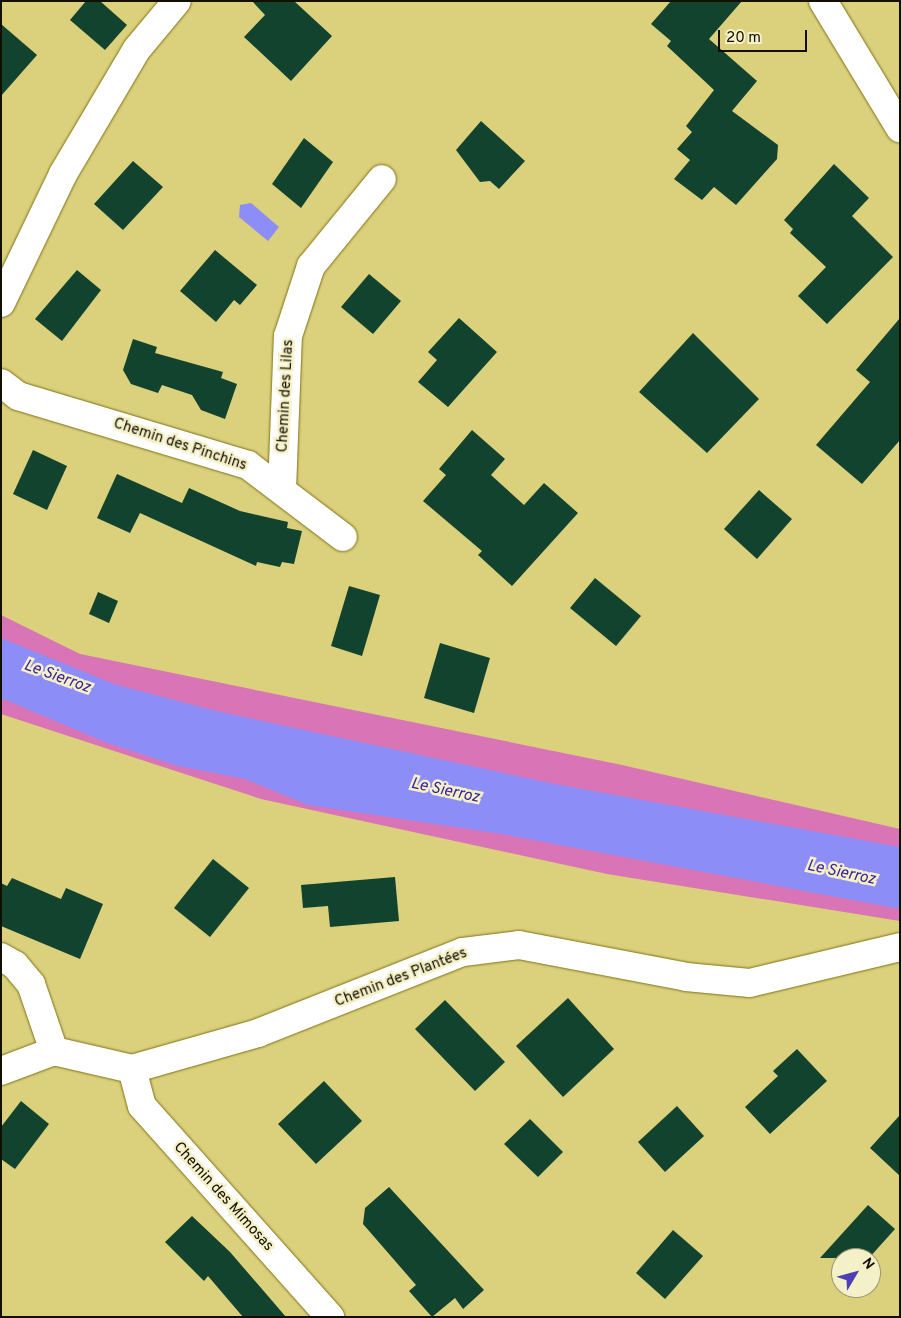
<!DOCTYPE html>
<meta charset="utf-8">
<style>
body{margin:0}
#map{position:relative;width:901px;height:1318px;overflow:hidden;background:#dbd07b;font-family:Overpass,sans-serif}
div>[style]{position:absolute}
.green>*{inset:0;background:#d974b6}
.water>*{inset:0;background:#8d8df7}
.building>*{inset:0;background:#12432e}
.roads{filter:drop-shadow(0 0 1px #7e7217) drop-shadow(0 0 1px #7e7217)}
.minor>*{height:28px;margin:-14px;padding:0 14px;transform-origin:14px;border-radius:14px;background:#fff}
.primary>*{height:28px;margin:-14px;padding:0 14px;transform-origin:14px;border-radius:14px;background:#fff}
span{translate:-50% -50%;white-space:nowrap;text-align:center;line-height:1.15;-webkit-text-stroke:5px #f4f0c7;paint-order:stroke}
.street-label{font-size:15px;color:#130f00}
.water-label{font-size:16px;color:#39219c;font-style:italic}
.frame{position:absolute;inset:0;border:2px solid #130f00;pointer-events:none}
.north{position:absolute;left:831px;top:1248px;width:50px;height:50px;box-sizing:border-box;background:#f4f0c7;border:1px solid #9a9677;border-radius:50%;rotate:53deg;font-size:14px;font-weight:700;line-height:20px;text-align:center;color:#130f00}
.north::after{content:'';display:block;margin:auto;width:18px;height:22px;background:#4d40b7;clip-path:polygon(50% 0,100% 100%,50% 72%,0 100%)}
.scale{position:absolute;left:718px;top:30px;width:89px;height:22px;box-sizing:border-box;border:2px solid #130f00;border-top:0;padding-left:6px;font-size:15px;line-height:18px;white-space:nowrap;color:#130f00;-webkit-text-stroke:4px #f4f0c7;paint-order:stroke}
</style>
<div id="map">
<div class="green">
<div style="clip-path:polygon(1px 615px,80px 654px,622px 765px,900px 829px,900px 921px,607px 874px,261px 799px,1px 714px)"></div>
</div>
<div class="water">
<div style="clip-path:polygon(251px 203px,279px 227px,268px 241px,239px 217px,240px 205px)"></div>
<div style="clip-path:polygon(1px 638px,114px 684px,216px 711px,555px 784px,900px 847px,900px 909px,502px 834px,308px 805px,245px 779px,178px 766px,105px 742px,1px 698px)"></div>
</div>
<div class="building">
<div style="clip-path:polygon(86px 1px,100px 1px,127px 25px,105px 50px,70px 20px)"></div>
<div style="clip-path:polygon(252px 1px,294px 1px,332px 36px,291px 81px,244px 37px,265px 15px)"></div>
<div style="clip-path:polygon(671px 1px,742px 1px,709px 39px,757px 81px,732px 111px,778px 145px,777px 159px,736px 205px,714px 187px,702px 200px,674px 179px,690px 160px,677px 149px,692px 132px,686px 126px,714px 90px,667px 46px,671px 41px,651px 24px)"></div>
<div style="clip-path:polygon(1px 24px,37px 55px,1px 96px)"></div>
<div style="clip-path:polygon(481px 121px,525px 161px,499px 189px,490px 181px,480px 182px,456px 150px)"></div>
<div style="clip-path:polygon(304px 138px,333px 162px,301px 208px,272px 184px)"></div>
<div style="clip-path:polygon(133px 161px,163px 187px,123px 230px,94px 204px)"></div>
<div style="clip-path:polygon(834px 164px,869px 198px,852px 216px,893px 257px,827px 324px,798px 296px,826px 267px,790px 233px,793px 229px,784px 220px)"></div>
<div style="clip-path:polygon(215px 250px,257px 285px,240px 305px,234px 300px,216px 322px,180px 291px)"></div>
<div style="clip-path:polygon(77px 270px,101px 290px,62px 341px,35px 319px)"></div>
<div style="clip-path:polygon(369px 274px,401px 301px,373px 334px,341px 307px)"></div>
<div style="clip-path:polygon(459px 318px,497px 352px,448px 407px,418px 382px,437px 360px,428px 352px)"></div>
<div style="clip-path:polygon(900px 318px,900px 440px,862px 484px,816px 445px,870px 382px,856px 370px)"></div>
<div style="clip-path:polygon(693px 333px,759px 399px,707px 453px,639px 392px)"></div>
<div style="clip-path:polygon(133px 339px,157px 347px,155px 353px,223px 372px,221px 378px,237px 384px,225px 419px,201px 410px,192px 395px,162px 385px,158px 393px,131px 384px,123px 370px)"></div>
<div style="clip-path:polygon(472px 430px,505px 459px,491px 475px,524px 505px,544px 483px,578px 513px,512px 586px,478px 555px,482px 551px,423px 501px,446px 475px,439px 469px)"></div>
<div style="clip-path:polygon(33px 450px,67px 466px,47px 510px,13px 494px)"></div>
<div style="clip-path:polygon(117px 474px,182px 503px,189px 488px,240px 511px,288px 522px,287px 528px,302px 531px,294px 564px,282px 562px,280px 567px,257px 562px,256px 566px,140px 513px,130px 533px,97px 518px)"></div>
<div style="clip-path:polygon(759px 490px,792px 519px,757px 559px,724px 529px)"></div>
<div style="clip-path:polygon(595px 578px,641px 616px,616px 646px,570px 608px)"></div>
<div style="clip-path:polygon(349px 586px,380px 595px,362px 656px,331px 646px)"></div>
<div style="clip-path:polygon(98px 592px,118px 601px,109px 623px,89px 614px)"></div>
<div style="clip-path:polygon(440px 643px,490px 658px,474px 713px,424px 698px)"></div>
<div style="clip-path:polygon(213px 859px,249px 888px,210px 937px,174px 908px)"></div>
<div style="clip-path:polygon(395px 877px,399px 921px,330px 927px,328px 906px,303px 908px,301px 885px)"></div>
<div style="clip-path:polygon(12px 878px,61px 899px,66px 888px,103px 904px,80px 959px,1px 926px,1px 883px,7px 886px)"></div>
<div style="clip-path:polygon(568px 998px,614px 1049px,563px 1097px,516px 1046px)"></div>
<div style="clip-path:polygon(445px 1000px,505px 1062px,475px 1091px,415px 1029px)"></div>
<div style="clip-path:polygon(797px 1049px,827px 1081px,770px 1134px,745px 1107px,778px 1076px,773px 1071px)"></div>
<div style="clip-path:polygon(324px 1081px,362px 1121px,316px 1164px,278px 1124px)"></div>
<div style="clip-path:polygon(21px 1101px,49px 1124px,15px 1169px,1px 1159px,1px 1127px)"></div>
<div style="clip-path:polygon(677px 1106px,704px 1136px,665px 1172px,638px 1142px)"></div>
<div style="clip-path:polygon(900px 1115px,900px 1176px,870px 1148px)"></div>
<div style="clip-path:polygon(530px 1119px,563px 1152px,538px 1177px,504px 1144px)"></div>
<div style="clip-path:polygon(389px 1187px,484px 1290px,463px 1309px,455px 1298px,432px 1317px,409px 1291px,416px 1285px,363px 1224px,365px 1208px)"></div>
<div style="clip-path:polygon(868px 1205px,895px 1229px,869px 1258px,820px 1258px)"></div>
<div style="clip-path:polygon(192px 1216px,230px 1252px,286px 1317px,243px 1317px,208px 1276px,204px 1281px,165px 1242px)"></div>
<div style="clip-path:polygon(673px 1230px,703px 1256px,665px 1299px,636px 1273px)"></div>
</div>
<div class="roads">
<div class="minor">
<div style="left:1px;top:303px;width:143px;rotate:-64.3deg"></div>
<div style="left:63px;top:174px;width:145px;rotate:-59.4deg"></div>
<div style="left:137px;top:49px;width:62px;rotate:-50.2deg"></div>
<div style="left:1px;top:383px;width:21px;rotate:37deg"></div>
<div style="left:18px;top:396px;width:240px;rotate:16.7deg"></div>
<div style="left:248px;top:465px;width:119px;rotate:37.2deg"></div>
<div style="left:282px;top:490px;width:154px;rotate:-87.8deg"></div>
<div style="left:288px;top:336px;width:74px;rotate:-71.8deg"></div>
<div style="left:311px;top:266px;width:112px;rotate:-50.8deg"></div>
<div style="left:1px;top:957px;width:16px;rotate:30deg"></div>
<div style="left:15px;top:965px;width:25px;rotate:50deg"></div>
<div style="left:31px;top:984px;width:71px;rotate:71.1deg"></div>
<div style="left:132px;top:1069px;width:38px;rotate:75deg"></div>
<div style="left:142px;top:1106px;width:283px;rotate:48.3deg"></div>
<div style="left:1px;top:1071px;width:57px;rotate:-20.7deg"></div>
<div style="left:54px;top:1051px;width:80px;rotate:13deg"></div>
<div style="left:132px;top:1069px;width:131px;rotate:-15.9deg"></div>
<div style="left:258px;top:1033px;width:220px;rotate:-21.6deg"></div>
<div style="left:463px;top:952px;width:56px;rotate:-7.1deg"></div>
<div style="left:519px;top:945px;width:170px;rotate:10.8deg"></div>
<div style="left:686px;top:977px;width:64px;rotate:5.4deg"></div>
<div style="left:750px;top:983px;width:154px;rotate:-13.5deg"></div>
</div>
<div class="primary">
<div style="left:823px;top:1px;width:149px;rotate:58.8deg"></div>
</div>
</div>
<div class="street-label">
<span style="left:286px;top:396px;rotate:-87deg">Chemin des Lilas</span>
<span style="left:180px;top:445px;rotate:18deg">Chemin des Pinchins</span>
<span style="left:401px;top:978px;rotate:-21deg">Chemin des Plantées</span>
<span style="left:223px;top:1197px;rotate:48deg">Chemin des Mimosas</span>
</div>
<div class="water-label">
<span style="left:57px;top:677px;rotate:20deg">Le Sierroz</span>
<span style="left:445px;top:791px;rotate:12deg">Le Sierroz</span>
<span style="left:841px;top:873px;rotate:12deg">Le Sierroz</span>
</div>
<div class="frame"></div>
<div class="north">N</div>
<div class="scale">20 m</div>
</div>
